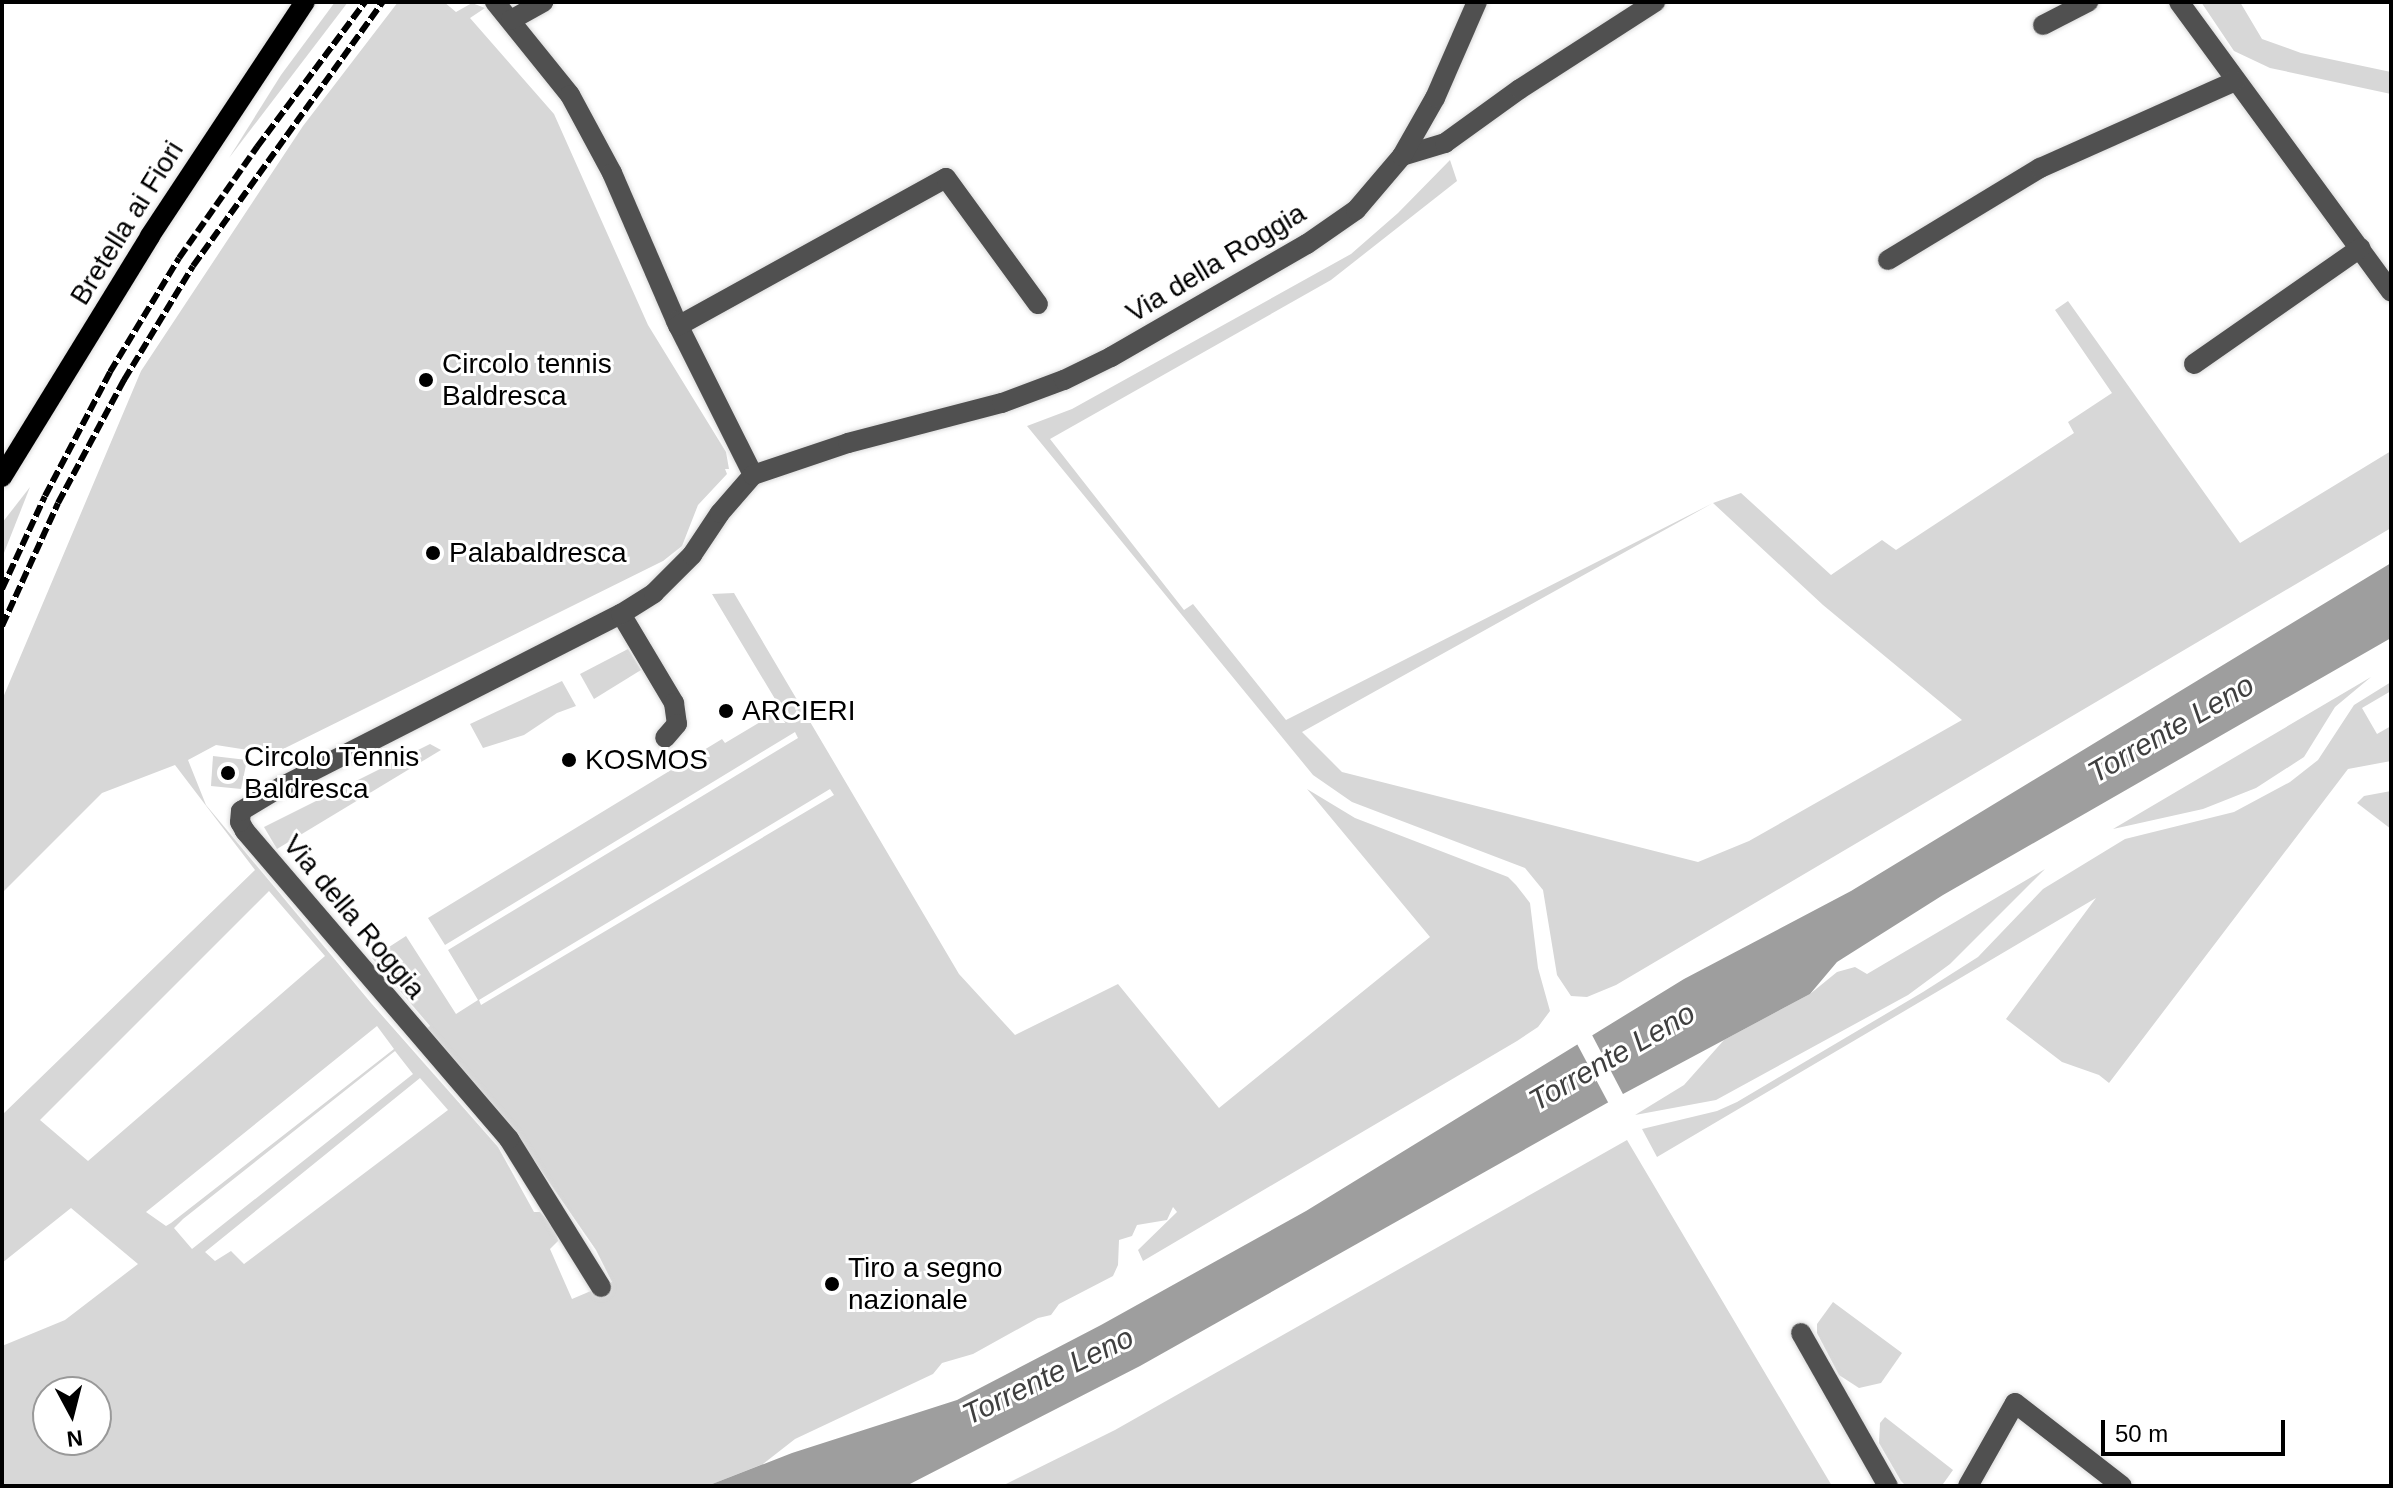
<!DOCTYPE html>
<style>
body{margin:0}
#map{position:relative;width:2393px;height:1488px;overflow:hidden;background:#fff;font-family:Helvetica,sans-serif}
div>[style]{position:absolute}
.green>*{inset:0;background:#d7d7d7}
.water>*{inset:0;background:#9e9e9e}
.pier>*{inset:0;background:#fff}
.roads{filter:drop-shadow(0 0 2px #dbdbdb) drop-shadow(0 0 2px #dbdbdb)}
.minor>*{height:20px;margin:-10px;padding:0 10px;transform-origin:10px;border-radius:10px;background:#505050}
.major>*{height:20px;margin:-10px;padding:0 10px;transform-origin:10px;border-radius:10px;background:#000}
.rail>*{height:6px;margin-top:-3px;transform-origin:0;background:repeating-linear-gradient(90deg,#000 0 12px,transparent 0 16px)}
.dots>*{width:22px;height:22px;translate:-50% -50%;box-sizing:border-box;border:4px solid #fff;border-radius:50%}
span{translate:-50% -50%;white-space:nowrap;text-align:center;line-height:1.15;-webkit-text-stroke:6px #fff;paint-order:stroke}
.street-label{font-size:28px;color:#000}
.poi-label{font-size:28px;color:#000}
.left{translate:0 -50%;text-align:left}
.water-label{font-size:30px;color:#3f3f3f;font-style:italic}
.frame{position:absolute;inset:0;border:4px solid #000;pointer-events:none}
.north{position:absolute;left:32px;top:1376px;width:80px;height:80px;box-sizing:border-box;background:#fff;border:2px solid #999;border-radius:50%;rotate:173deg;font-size:22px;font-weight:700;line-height:32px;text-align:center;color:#000}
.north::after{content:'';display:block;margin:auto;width:28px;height:36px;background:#000;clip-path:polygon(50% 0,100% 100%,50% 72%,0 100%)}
.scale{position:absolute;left:2101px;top:1420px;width:184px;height:36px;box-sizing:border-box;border:4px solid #000;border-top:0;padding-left:10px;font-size:24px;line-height:28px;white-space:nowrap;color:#000;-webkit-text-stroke:6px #fff;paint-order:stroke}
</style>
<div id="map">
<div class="green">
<div style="clip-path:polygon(335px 2px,348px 2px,229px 158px,281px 75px)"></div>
<div style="clip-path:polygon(evenodd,398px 2px,444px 2px,456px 12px,472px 3px,485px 8px,470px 18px,554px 114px,648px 325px,726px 452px,729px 469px,725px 469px,727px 474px,698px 505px,682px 546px,663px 561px,273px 754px,216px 745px,188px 760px,206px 805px,371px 1003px,498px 1147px,534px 1212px,540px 1212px,556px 1230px,558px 1241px,550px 1249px,572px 1299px,612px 1282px,596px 1250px,516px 1134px,426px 1029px,430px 1026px,372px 958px,406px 936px,456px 1014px,478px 1000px,448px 950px,798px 738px,795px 732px,445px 945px,428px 918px,722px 739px,725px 743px,767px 718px,764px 713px,778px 704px,712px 594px,734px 593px,959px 974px,1015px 1035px,1118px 984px,1219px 1108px,1430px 937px,1307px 789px,1355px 818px,1508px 877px,1516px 885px,1530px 903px,1538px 968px,1550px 1011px,1538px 1027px,1517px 1041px,1143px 1261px,1138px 1250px,1177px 1212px,1173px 1207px,1167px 1220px,1137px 1225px,1132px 1236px,1119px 1240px,1118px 1265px,1113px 1276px,1059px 1304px,1051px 1315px,1038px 1318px,973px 1354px,942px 1363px,933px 1374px,795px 1439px,763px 1464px,707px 1486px,2px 1486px,2px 1346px,65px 1320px,138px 1264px,71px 1208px,2px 1263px,2px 1115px,255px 870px,175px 765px,102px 793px,2px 893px,2px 700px,141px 371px,303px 126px,398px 2px,830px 789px,834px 795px,481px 1005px,479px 1000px,830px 789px,398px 2px,269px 891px,325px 956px,88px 1161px,40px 1120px,269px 891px,398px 2px,377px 1026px,394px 1049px,171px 1223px,166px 1226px,146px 1212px,377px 1026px,398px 2px,395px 1051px,413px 1074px,192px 1249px,174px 1228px,183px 1219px,395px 1051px,398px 2px,420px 1078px,448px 1110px,244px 1264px,231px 1251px,215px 1261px,205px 1252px,420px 1078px,398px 2px,48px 1392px,96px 1392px,96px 1440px,48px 1440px,48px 1392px)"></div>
<div style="clip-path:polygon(2201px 2px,2240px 2px,2262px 39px,2301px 53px,2391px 72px,2391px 94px,2270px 68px,2234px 51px)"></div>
<div style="clip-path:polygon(evenodd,1450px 160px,1457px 181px,1331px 280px,1050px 439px,1184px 610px,1193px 604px,1286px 720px,1713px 503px,1741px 493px,1831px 575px,1882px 540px,1896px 550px,2074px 433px,2068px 422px,2112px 393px,2055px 310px,2068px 301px,2240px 543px,2391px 451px,2391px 528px,1616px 985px,1587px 997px,1571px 996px,1557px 975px,1543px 890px,1525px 868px,1352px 802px,1313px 775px,1027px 426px,1072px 409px,1351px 254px,1398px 213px,1450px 160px,1713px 503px,1823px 605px,1962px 720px,1749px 841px,1698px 862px,1342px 772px,1302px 732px,1713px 503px)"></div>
<div style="clip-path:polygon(30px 487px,2px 558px,2px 523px)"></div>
<div style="clip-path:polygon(628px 649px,641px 670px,594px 699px,580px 674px)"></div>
<div style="clip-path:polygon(2371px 677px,2335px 707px,2304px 757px,2256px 788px,2203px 809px,2113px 829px)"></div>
<div style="clip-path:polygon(562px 681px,576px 706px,557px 713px,524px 735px,483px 748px,470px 724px)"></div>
<div style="clip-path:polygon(2391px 682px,2391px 691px,2362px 708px,2377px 734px,2391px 726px,2391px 761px,2348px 769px,2109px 1083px,2099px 1075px,2062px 1062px,2006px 1019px,2096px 898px,1657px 1157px,1642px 1129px,1717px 1111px,1737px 1102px,1923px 992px,1978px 957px,2043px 889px,2125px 839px,2234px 812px,2290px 782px,2318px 760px,2354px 705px)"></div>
<div style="clip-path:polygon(430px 744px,441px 750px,277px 849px,264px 827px)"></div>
<div style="clip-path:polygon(213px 756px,247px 760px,241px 789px,211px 786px)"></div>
<div style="clip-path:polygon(2391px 791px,2391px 829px,2357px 803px,2364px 796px)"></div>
<div style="clip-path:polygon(2045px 869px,1950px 964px,1908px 995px,1716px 1100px,1635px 1115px,1684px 1085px,1724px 1040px,1810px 994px,1837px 972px,1855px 967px,1867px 974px)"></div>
<div style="clip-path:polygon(1627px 1140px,1832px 1486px,1002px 1486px,1115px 1430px)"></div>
<div style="clip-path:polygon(1833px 1302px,1902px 1353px,1881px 1383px,1859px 1388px,1839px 1375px,1817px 1333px,1817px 1324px)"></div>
<div style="clip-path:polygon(1885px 1417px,1953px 1470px,1943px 1484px,1906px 1486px,1901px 1481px,1879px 1443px,1880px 1423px)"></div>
</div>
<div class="water">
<div style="clip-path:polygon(2391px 563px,2391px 638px,1943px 895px,1837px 962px,1810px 994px,1623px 1094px,1140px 1366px,906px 1486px,707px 1486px,792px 1453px,957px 1400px,1101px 1325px,1306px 1211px,1684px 979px,1851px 891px)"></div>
</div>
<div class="pier">
<div style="clip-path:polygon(1591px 1033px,1625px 1098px,1610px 1106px,1576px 1042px)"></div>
</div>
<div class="roads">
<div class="minor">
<div style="left:495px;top:2px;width:119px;rotate:51.1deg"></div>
<div style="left:570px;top:95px;width:89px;rotate:61.7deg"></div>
<div style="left:612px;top:173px;width:161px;rotate:66.6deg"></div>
<div style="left:676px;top:321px;width:172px;rotate:63.4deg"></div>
<div style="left:2179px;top:2px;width:359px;rotate:53.8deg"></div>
<div style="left:511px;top:20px;width:37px;rotate:-29deg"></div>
<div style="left:2043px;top:25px;width:51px;rotate:-27.1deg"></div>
<div style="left:1402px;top:156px;width:45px;rotate:-16.8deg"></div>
<div style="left:1445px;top:143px;width:92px;rotate:-35.8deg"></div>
<div style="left:1520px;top:89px;width:161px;rotate:-32.8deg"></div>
<div style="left:1888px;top:260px;width:178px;rotate:-31.2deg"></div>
<div style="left:2040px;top:168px;width:214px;rotate:-24deg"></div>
<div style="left:678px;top:326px;width:306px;rotate:-28.9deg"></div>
<div style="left:946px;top:178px;width:156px;rotate:53.9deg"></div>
<div style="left:2194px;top:364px;width:203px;rotate:-34.9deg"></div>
<div style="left:621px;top:614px;width:104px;rotate:59.2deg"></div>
<div style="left:674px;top:703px;width:21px;rotate:82deg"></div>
<div style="left:677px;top:724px;width:18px;rotate:131deg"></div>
<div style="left:601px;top:1287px;width:174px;rotate:-121.9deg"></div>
<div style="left:509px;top:1139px;width:406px;rotate:-130.6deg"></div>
<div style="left:245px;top:831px;width:10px;rotate:-119deg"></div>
<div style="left:240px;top:822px;width:11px;rotate:-85deg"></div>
<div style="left:241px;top:811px;width:47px;rotate:-31deg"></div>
<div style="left:281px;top:787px;width:381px;rotate:-27deg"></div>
<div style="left:621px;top:614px;width:39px;rotate:-32deg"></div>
<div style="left:654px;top:593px;width:54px;rotate:-45deg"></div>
<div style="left:692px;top:555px;width:50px;rotate:-56.3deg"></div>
<div style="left:720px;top:513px;width:50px;rotate:-49deg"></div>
<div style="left:753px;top:475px;width:100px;rotate:-18.6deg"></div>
<div style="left:848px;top:443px;width:159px;rotate:-14.6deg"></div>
<div style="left:1002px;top:403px;width:66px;rotate:-20.4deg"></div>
<div style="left:1064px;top:380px;width:52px;rotate:-26.1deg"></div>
<div style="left:1111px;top:357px;width:226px;rotate:-30deg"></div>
<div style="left:1307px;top:244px;width:60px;rotate:-34.8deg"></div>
<div style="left:1356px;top:210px;width:71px;rotate:-49.6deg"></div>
<div style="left:1402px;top:156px;width:67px;rotate:-60.4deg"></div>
<div style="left:1435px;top:98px;width:105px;rotate:-66.4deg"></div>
<div style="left:1801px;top:1333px;width:176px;rotate:60.4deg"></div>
<div style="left:1968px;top:1486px;width:95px;rotate:-60.5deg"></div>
<div style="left:2015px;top:1403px;width:135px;rotate:37.8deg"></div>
</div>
<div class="major">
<div style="left:2px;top:477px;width:283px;rotate:-58.4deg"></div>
<div style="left:150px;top:236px;width:281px;rotate:-56.5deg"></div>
</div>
</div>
<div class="rail">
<div style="left:2px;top:589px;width:102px;rotate:-65.2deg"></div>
<div style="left:45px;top:496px;width:140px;rotate:-62.3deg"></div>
<div style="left:110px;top:372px;width:133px;rotate:-58.8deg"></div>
<div style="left:179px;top:258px;width:136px;rotate:-54.9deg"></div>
<div style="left:257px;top:147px;width:181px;rotate:-53.3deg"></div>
<div style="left:2px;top:626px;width:135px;rotate:-65.5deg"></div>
<div style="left:58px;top:503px;width:140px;rotate:-61.8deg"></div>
<div style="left:124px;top:380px;width:133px;rotate:-58.8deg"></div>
<div style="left:193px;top:266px;width:325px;rotate:-54.3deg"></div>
</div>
<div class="dots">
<div style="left:426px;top:380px;background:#000"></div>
<div style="left:433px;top:553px;background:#000"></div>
<div style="left:726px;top:711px;background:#000"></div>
<div style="left:569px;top:760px;background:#000"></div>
<div style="left:228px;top:773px;background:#000"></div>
<div style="left:832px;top:1284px;background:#000"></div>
</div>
<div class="street-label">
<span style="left:127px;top:223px;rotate:-58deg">Bretella ai Fiori</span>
<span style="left:1216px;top:263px;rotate:-31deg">Via della Roggia</span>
<span style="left:354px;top:917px;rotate:50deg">Via della Roggia</span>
</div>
<div class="poi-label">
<span class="left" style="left:442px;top:380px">Circolo tennis<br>Baldresca</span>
<span class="left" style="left:449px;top:553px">Palabaldresca</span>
<span class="left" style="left:742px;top:711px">ARCIERI</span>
<span class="left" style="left:244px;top:773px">Circolo Tennis<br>Baldresca</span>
<span class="left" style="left:585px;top:760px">KOSMOS</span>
<span class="left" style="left:848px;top:1284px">Tiro a segno<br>nazionale</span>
</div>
<div class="water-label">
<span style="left:2171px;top:729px;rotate:-30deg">Torrente Leno</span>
<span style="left:1612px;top:1057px;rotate:-30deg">Torrente Leno</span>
<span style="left:1048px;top:1376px;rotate:-26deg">Torrente Leno</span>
</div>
<div class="frame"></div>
<div class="north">N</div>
<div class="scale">50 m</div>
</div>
